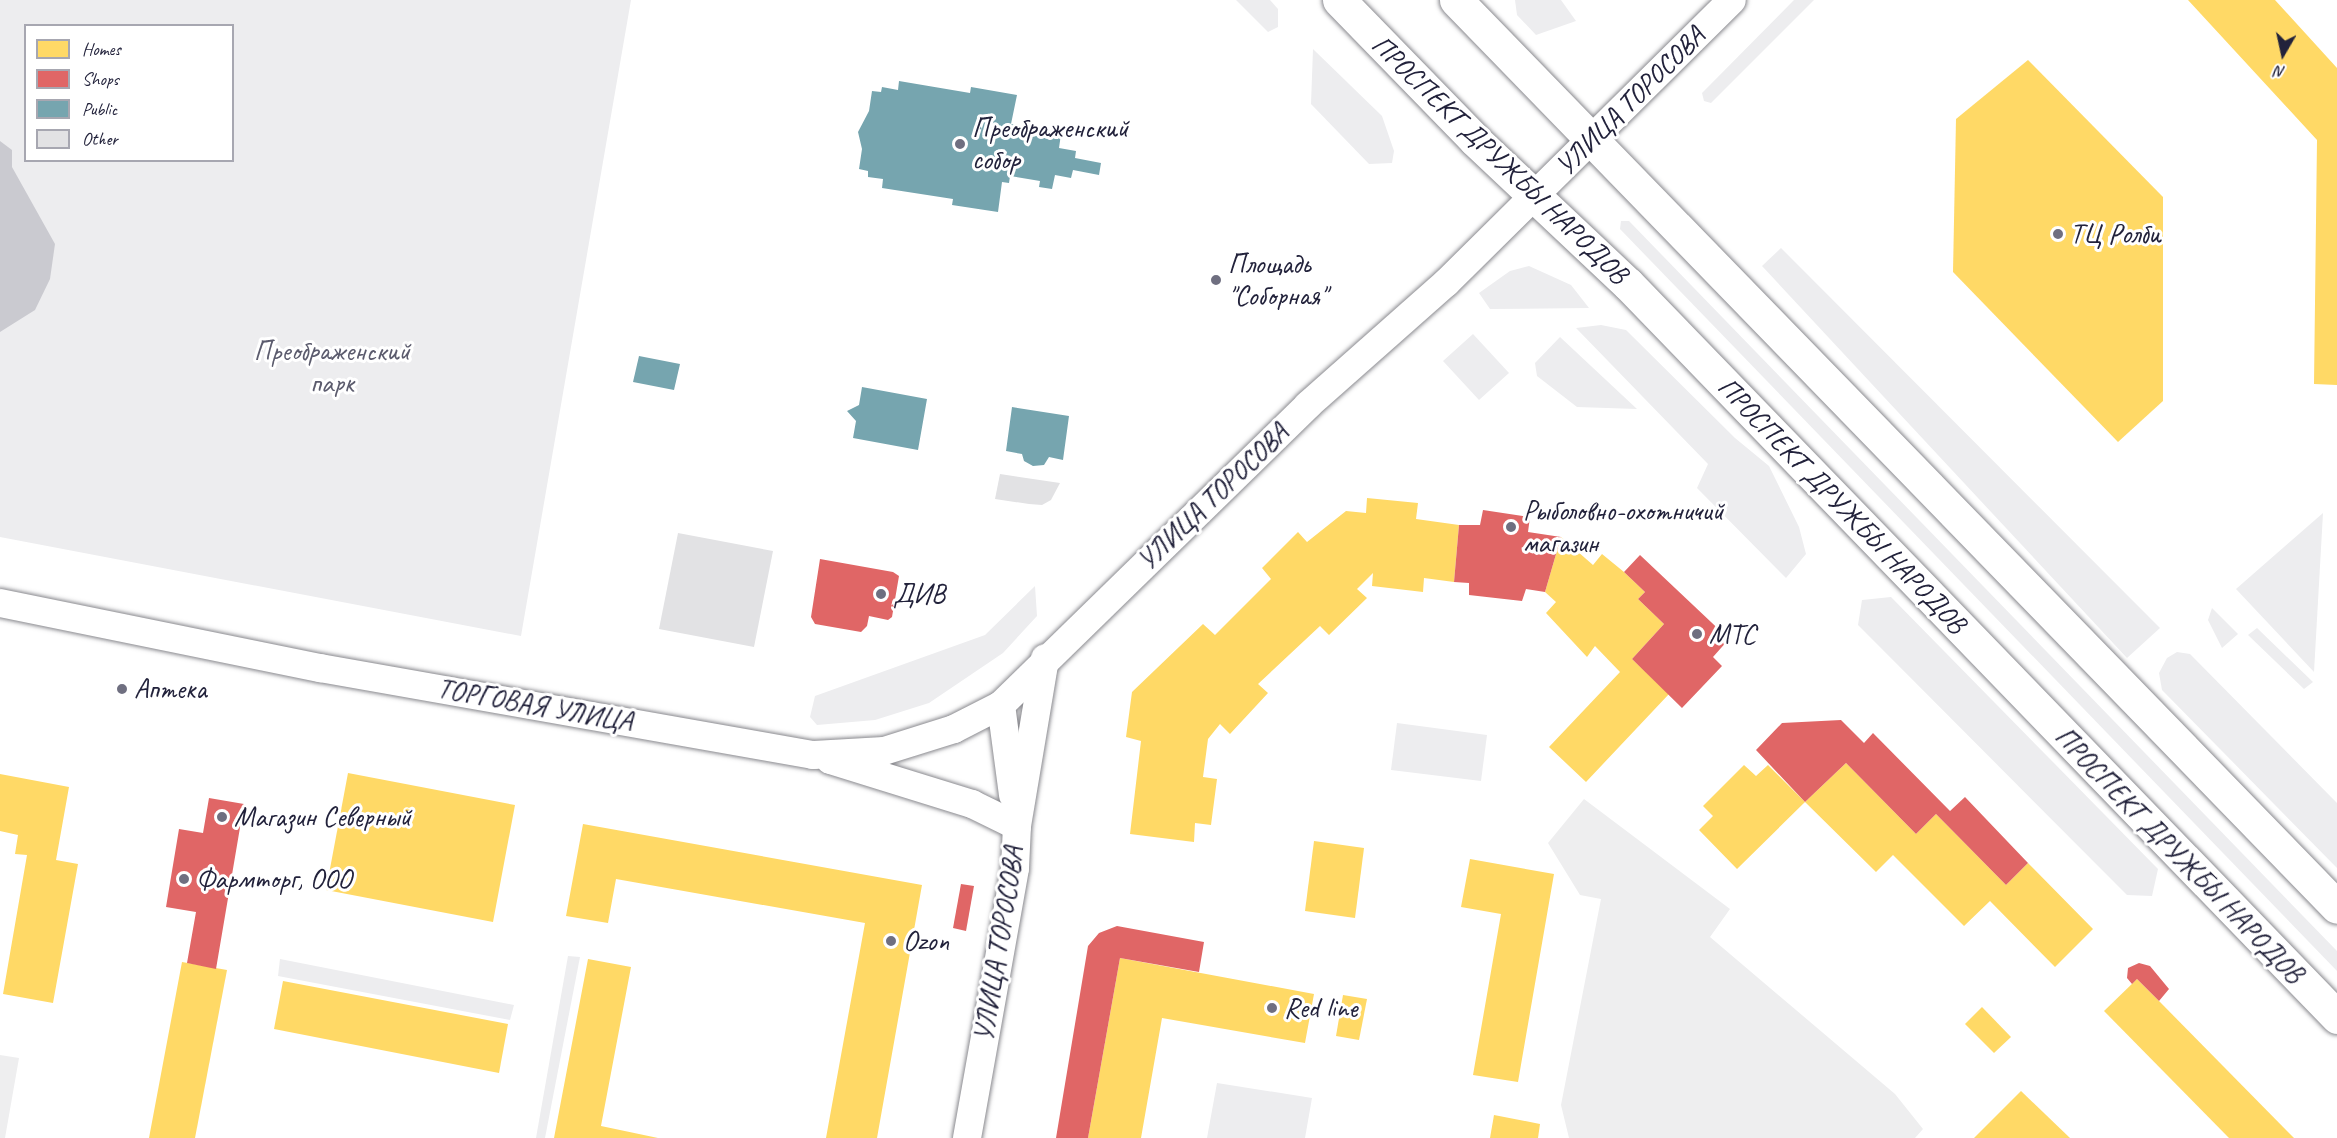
<!DOCTYPE html>
<meta charset="utf-8">
<style>
body{margin:0}
#map{position:relative;width:2337px;height:1138px;overflow:hidden;background:#fff;font-family:Caveat,sans-serif}
div>[style]{position:absolute}
.built>*{inset:0;background:#eeeeef}
.green>*{inset:0;background:#ededef}
.water>*{inset:0;background:#cacad0}
.homes>*{inset:0;background:#ffd966}
.shops>*{inset:0;background:#e06666}
.public>*{inset:0;background:#76a5af}
.building>*{inset:0;background:#e2e2e4}
.roads{filter:drop-shadow(0 0 2px #8a8a8f) drop-shadow(0 0 2px #8a8a8f)}
.minor>*{height:28px;margin:-14px;padding:0 14px;transform-origin:14px;border-radius:14px;background:#fff}
.major>*{height:33px;margin:-16.5px;padding:0 16.5px;transform-origin:16.5px;border-radius:16.5px;background:#fff}
.dots>*{width:16px;height:16px;translate:-50% -50%;box-sizing:border-box;border:3px solid #fff;border-radius:50%}
span{translate:-50% -50%;white-space:nowrap;text-align:center;line-height:1.15;-webkit-text-stroke:6px #fff;paint-order:stroke}
.street-label{font-size:28px;color:#22223b}
.poi-label{font-size:28px;color:#22223b}
.left{translate:0 -50%;text-align:left}
.park-label{font-size:28px;color:#5b5b6d}
.legend{position:absolute;left:24px;top:24px;width:210px;height:138px;box-sizing:border-box;background:#fff;border:2px solid #a7a7b1;margin:0;padding:8px 10px;list-style:none;font-size:18px;color:#22223b}
.legend li{display:flex;align-items:center;gap:12px;height:30px}
.legend b{width:30px;border:2px solid #a7a7b1}
.north{position:absolute;left:2253px;top:24px;width:60px;height:60px;-webkit-text-stroke:4px #fff;paint-order:stroke;rotate:189deg;font-size:16px;font-weight:700;line-height:24px;text-align:center;color:#22223b}
.north::after{content:'';display:block;margin:auto;width:21px;height:27px;background:#22223b;clip-path:polygon(50% 0,100% 100%,50% 72%,0 100%)}
</style>
<div id="map">
<div class="built">
<div style="clip-path:polygon(1584px 799px,1730px 909px,1710px 937px,1895px 1094px,1923px 1129px,1915px 1138px,1569px 1138px,1561px 1105px,1601px 899px,1580px 895px,1548px 843px)"></div>
<div style="clip-path:polygon(0 1055px,19px 1058px,5px 1138px,0 1138px)"></div>
</div>
<div class="green">
<div style="clip-path:polygon(evenodd,0 0,631px 0,521px 636px,0 537px,0 0,26px 26px,232px 26px,232px 160px,26px 160px,26px 26px)"></div>
<div style="clip-path:polygon(1236px 0,1270px 0,1278px 9px,1278px 27px,1268px 32px)"></div>
<div style="clip-path:polygon(1515px 0,1561px 0,1576px 21px,1536px 35px,1517px 15px)"></div>
<div style="clip-path:polygon(1794px 0,1814px 0,1711px 103px,1704px 101px,1702px 93px)"></div>
<div style="clip-path:polygon(1313px 49px,1382px 116px,1394px 151px,1392px 163px,1369px 164px,1311px 104px)"></div>
<div style="clip-path:polygon(1621px 221px,1629px 221px,2337px 951px,2337px 971px,1620px 229px)"></div>
<div style="clip-path:polygon(1781px 248px,2160px 628px,2127px 658px,1762px 266px)"></div>
<div style="clip-path:polygon(1529px 266px,1571px 285px,1589px 308px,1490px 309px,1479px 293px,1510px 271px)"></div>
<div style="clip-path:polygon(1601px 325px,1626px 330px,1735px 438px,1769px 466px,1799px 527px,1806px 554px,1786px 578px,1697px 488px,1708px 464px,1576px 328px)"></div>
<div style="clip-path:polygon(1473px 334px,1509px 373px,1479px 400px,1443px 361px)"></div>
<div style="clip-path:polygon(1560px 337px,1637px 409px,1577px 407px,1537px 376px,1535px 363px)"></div>
<div style="clip-path:polygon(2323px 513px,2314px 672px,2236px 589px)"></div>
<div style="clip-path:polygon(1035px 586px,1037px 616px,1003px 653px,929px 703px,875px 720px,817px 725px,810px 717px,815px 696px,985px 635px)"></div>
<div style="clip-path:polygon(1891px 597px,2158px 869px,2152px 896px,2127px 895px,1858px 625px,1862px 600px)"></div>
<div style="clip-path:polygon(2212px 608px,2238px 634px,2222px 648px,2208px 620px)"></div>
<div style="clip-path:polygon(2257px 628px,2313px 682px,2304px 689px,2248px 635px)"></div>
<div style="clip-path:polygon(2177px 652px,2190px 654px,2337px 803px,2337px 868px,2162px 690px,2159px 673px,2167px 658px)"></div>
<div style="clip-path:polygon(1397px 723px,1487px 735px,1481px 781px,1391px 770px)"></div>
<div style="clip-path:polygon(568px 956px,580px 957px,545px 1138px,536px 1138px)"></div>
<div style="clip-path:polygon(280px 959px,514px 1005px,510px 1020px,278px 976px)"></div>
<div style="clip-path:polygon(1217px 1083px,1312px 1098px,1305px 1138px,1207px 1138px)"></div>
</div>
<div class="water">
<div style="clip-path:polygon(0 141px,12px 150px,12px 167px,55px 244px,50px 279px,35px 310px,0 332px)"></div>
</div>
<div class="homes">
<div style="clip-path:polygon(2188px 0,2275px 0,2337px 68px,2337px 385px,2314px 384px,2317px 140px)"></div>
<div style="clip-path:polygon(2028px 60px,2163px 197px,2163px 401px,2118px 442px,1953px 272px,1956px 119px)"></div>
<div style="clip-path:polygon(1367px 498px,1418px 503px,1416px 519px,1459px 525px,1454px 582px,1424px 578px,1423px 592px,1372px 586px,1373px 573px,1357px 589px,1367px 598px,1329px 635px,1320px 626px,1258px 684px,1268px 693px,1230px 734px,1220px 724px,1208px 739px,1203px 777px,1217px 779px,1211px 825px,1195px 823px,1194px 842px,1130px 834px,1141px 741px,1126px 737px,1132px 692px,1203px 624px,1215px 635px,1271px 579px,1262px 568px,1298px 532px,1307px 542px,1346px 511px,1366px 513px)"></div>
<div style="clip-path:polygon(1561px 537px,1593px 565px,1602px 554px,1624px 572px,1645px 592px,1638px 599px,1664px 624px,1632px 659px,1669px 694px,1586px 782px,1549px 747px,1620px 672px,1595px 646px,1587px 657px,1546px 613px,1556px 602px,1545px 592px)"></div>
<div style="clip-path:polygon(1846px 763px,1916px 834px,1936px 814px,2006px 885px,2028px 863px,2093px 929px,2055px 967px,1990px 901px,1964px 926px,1893px 855px,1876px 872px,1805px 802px)"></div>
<div style="clip-path:polygon(1744px 765px,1756px 776px,1768px 765px,1805px 802px,1737px 869px,1699px 830px,1713px 816px,1703px 806px)"></div>
<div style="clip-path:polygon(348px 773px,515px 805px,493px 922px,326px 890px)"></div>
<div style="clip-path:polygon(0 774px,69px 787px,56px 860px,78px 864px,53px 1003px,3px 994px,27px 855px,15px 854px,18px 835px,0 831px)"></div>
<div style="clip-path:polygon(583px 824px,922px 885px,877px 1138px,826px 1138px,865px 923px,616px 879px,608px 923px,566px 916px)"></div>
<div style="clip-path:polygon(1314px 841px,1364px 848px,1355px 918px,1305px 911px)"></div>
<div style="clip-path:polygon(1470px 859px,1554px 874px,1518px 1082px,1473px 1075px,1501px 914px,1461px 907px)"></div>
<div style="clip-path:polygon(1120px 958px,1314px 994px,1305px 1043px,1162px 1018px,1141px 1138px,1088px 1138px)"></div>
<div style="clip-path:polygon(588px 959px,631px 967px,601px 1126px,658px 1138px,554px 1138px)"></div>
<div style="clip-path:polygon(182px 962px,227px 970px,195px 1138px,149px 1138px)"></div>
<div style="clip-path:polygon(2137px 979px,2159px 1001px,2294px 1138px,2229px 1138px,2104px 1011px)"></div>
<div style="clip-path:polygon(283px 981px,508px 1024px,499px 1073px,274px 1029px)"></div>
<div style="clip-path:polygon(1343px 995px,1367px 999px,1359px 1040px,1336px 1036px)"></div>
<div style="clip-path:polygon(1982px 1007px,2011px 1037px,1994px 1053px,1965px 1024px)"></div>
<div style="clip-path:polygon(2021px 1091px,2070px 1138px,1974px 1138px)"></div>
<div style="clip-path:polygon(1494px 1115px,1540px 1124px,1538px 1138px,1490px 1138px)"></div>
</div>
<div class="shops">
<div style="clip-path:polygon(1483px 510px,1530px 517px,1528px 532px,1561px 537px,1545px 592px,1526px 589px,1522px 601px,1469px 595px,1469px 583px,1454px 582px,1459px 525px,1480px 525px)"></div>
<div style="clip-path:polygon(1640px 555px,1729px 639px,1713px 657px,1722px 666px,1682px 708px,1632px 659px,1664px 624px,1638px 599px,1645px 592px,1624px 572px)"></div>
<div style="clip-path:polygon(820px 559px,893px 572px,899px 576px,892px 617px,888px 620px,869px 616px,867px 626px,861px 632px,815px 624px,811px 617px)"></div>
<div style="clip-path:polygon(1841px 720px,1864px 743px,1873px 733px,1950px 811px,1965px 797px,2028px 863px,2006px 885px,1936px 814px,1916px 834px,1846px 763px,1805px 802px,1756px 750px,1782px 723px)"></div>
<div style="clip-path:polygon(209px 798px,244px 804px,216px 969px,187px 963px,196px 912px,166px 907px,179px 829px,203px 833px)"></div>
<div style="clip-path:polygon(961px 884px,974px 886px,966px 931px,953px 928px)"></div>
<div style="clip-path:polygon(1117px 926px,1204px 942px,1199px 972px,1120px 958px,1088px 1138px,1056px 1138px,1088px 946px,1099px 933px)"></div>
<div style="clip-path:polygon(2139px 963px,2150px 966px,2169px 989px,2159px 1001px,2137px 979px,2132px 984px,2127px 978px,2128px 968px)"></div>
</div>
<div class="public">
<div style="clip-path:polygon(899px 81px,970px 93px,971px 87px,1017px 95px,1011px 124px,1018px 125px,1017px 132px,1047px 138px,1048px 132px,1061px 134px,1059px 148px,1076px 151px,1075px 158px,1101px 163px,1099px 175px,1073px 170px,1071px 178px,1055px 175px,1052px 189px,1039px 187px,1040px 181px,1010px 176px,1009px 183px,1002px 182px,998px 212px,952px 205px,953px 199px,882px 188px,883px 179px,868px 177px,868px 171px,859px 169px,862px 149px,858px 132px,869px 111px,872px 91px,881px 92px,882px 87px,898px 90px)"></div>
<div style="clip-path:polygon(639px 356px,680px 364px,674px 390px,633px 382px)"></div>
<div style="clip-path:polygon(862px 387px,927px 399px,918px 450px,853px 438px,856px 421px,847px 411px,859px 405px)"></div>
<div style="clip-path:polygon(1012px 407px,1069px 416px,1063px 460px,1049px 457px,1044px 465px,1033px 466px,1024px 461px,1022px 454px,1006px 451px)"></div>
</div>
<div class="building">
<div style="clip-path:polygon(1000px 474px,1060px 483px,1051px 500px,1042px 505px,1029px 504px,995px 499px)"></div>
<div style="clip-path:polygon(678px 533px,773px 551px,754px 647px,659px 629px)"></div>
</div>
<div class="roads">
<div class="minor">
<div style="left:0;top:603px;width:327px;rotate:11.5deg"></div>
<div style="left:320px;top:668px;width:501px;rotate:10.01deg"></div>
<div style="left:813px;top:755px;width:71px;rotate:-3.2deg"></div>
<div style="left:884px;top:751px;width:73px;rotate:-17.4deg"></div>
<div style="left:954px;top:729px;width:53px;rotate:-27.1deg"></div>
<div style="left:1001px;top:705px;width:429px;rotate:-44.3deg"></div>
<div style="left:1308px;top:405px;width:184px;rotate:-41.5deg"></div>
<div style="left:1446px;top:283px;width:402px;rotate:-44.7deg"></div>
<div style="left:1001px;top:705px;width:91px;rotate:82.4deg"></div>
<div style="left:830px;top:760px;width:149px;rotate:17.2deg"></div>
<div style="left:972px;top:804px;width:50px;rotate:26.1deg"></div>
<div style="left:967px;top:1138px;width:274px;rotate:-79.9deg"></div>
<div style="left:1015px;top:868px;width:42px;rotate:-87.3deg"></div>
<div style="left:1017px;top:826px;width:170px;rotate:-80.5deg"></div>
</div>
<div class="major">
<div style="left:1339px;top:0;width:195px;rotate:45.8deg"></div>
<div style="left:1475px;top:140px;width:210px;rotate:43.3deg"></div>
<div style="left:1628px;top:284px;width:1020px;rotate:45.95deg"></div>
<div style="left:1456px;top:0;width:1264px;rotate:45.83deg"></div>
</div>
</div>
<div class="dots">
<div style="left:960px;top:144px;background:#6f6f80"></div>
<div style="left:2058px;top:234px;background:#6f6f80"></div>
<div style="left:1216px;top:280px;background:#6f6f80"></div>
<div style="left:1511px;top:527px;background:#6f6f80"></div>
<div style="left:881px;top:594px;background:#6f6f80"></div>
<div style="left:1697px;top:634px;background:#6f6f80"></div>
<div style="left:122px;top:689px;background:#6f6f80"></div>
<div style="left:222px;top:817px;background:#6f6f80"></div>
<div style="left:184px;top:879px;background:#6f6f80"></div>
<div style="left:891px;top:941px;background:#6f6f80"></div>
<div style="left:1272px;top:1008px;background:#6f6f80"></div>
</div>
<div class="street-label">
<span style="left:1630px;top:101px;rotate:-45deg">УЛИЦА ТОРОСОВА</span>
<span style="left:1500px;top:159px;rotate:44deg">ПРОСПЕКТ ДРУЖБЫ НАРОДОВ</span>
<span style="left:1213px;top:497px;rotate:-44deg">УЛИЦА ТОРОСОВА</span>
<span style="left:1842px;top:505px;rotate:46deg">ПРОСПЕКТ ДРУЖБЫ НАРОДОВ</span>
<span style="left:535px;top:705px;rotate:10deg">ТОРГОВАЯ УЛИЦА</span>
<span style="left:2179px;top:855px;rotate:46deg">ПРОСПЕКТ ДРУЖБЫ НАРОДОВ</span>
<span style="left:999px;top:944px;rotate:-81deg">УЛИЦА ТОРОСОВА</span>
</div>
<div class="poi-label">
<span class="left" style="left:972px;top:144px">Преображенский<br>собор</span>
<span class="left" style="left:2070px;top:234px">ТЦ Ролби</span>
<span class="left" style="left:1228px;top:280px">Площадь<br>"Соборная"</span>
<span class="left" style="left:1523px;top:527px">Рыболовно-охотничий<br>магазин</span>
<span class="left" style="left:893px;top:594px">ДИВ</span>
<span class="left" style="left:1709px;top:634px">МТС</span>
<span class="left" style="left:134px;top:689px">Аптека</span>
<span class="left" style="left:234px;top:817px">Магазин Северный</span>
<span class="left" style="left:196px;top:879px">Фармторг, ООО</span>
<span class="left" style="left:903px;top:941px">Ozon</span>
<span class="left" style="left:1284px;top:1008px">Red line</span>
</div>
<div class="park-label">
<span style="left:332px;top:367px">Преображенский<br>парк</span>
</div>
<ul class="legend">
<li><b style="height:16px;background:#ffd966"></b>Homes</li>
<li><b style="height:16px;background:#e06666"></b>Shops</li>
<li><b style="height:16px;background:#76a5af"></b>Public</li>
<li><b style="height:16px;background:#e2e2e4"></b>Other</li>
</ul>
<div class="north">N</div>
</div>
